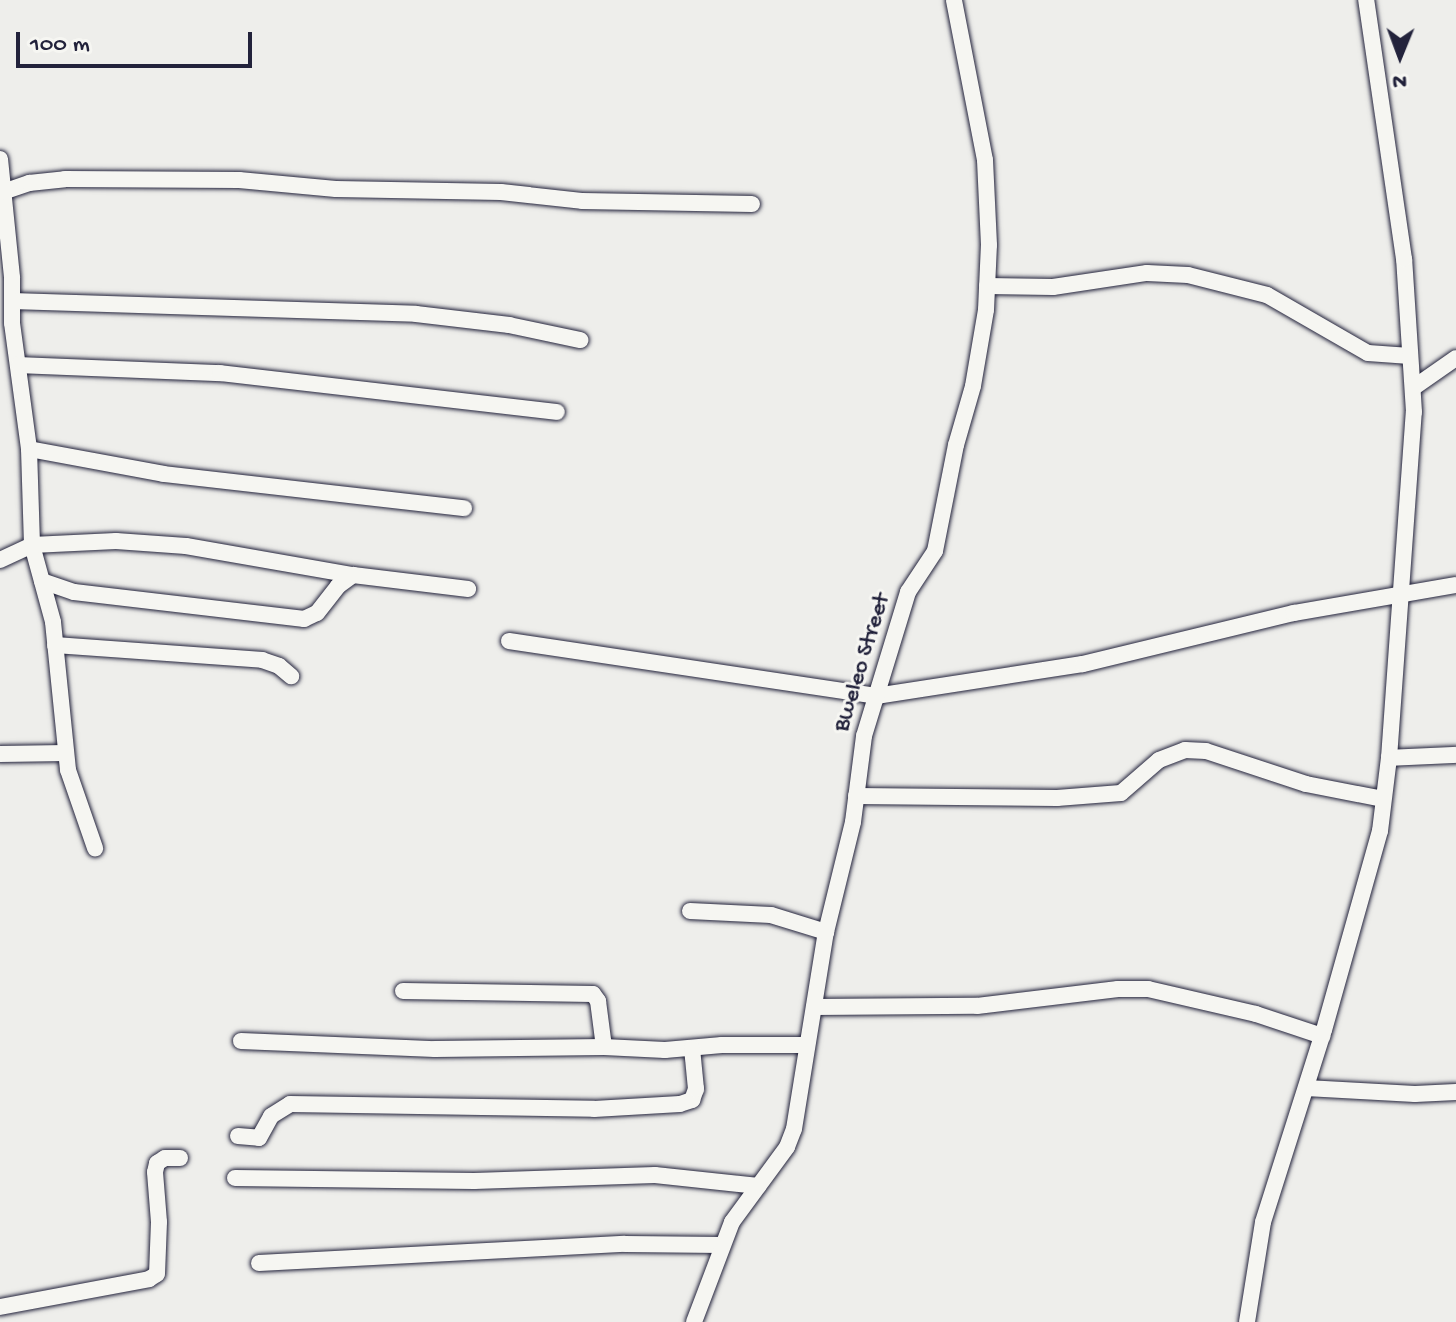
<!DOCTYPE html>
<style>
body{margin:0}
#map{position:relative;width:1456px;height:1322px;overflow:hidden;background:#eeeeeb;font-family:"Gochi Hand",sans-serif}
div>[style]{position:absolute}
.roads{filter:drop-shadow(0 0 2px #22223b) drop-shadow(0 0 2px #22223b)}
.street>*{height:16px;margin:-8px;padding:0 8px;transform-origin:8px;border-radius:8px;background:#f6f6f2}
span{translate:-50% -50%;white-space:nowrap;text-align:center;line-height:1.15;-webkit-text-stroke:6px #f6f6f2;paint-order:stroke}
.street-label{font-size:24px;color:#22223b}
.north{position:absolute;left:1360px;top:16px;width:80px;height:80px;-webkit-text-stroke:6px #f6f6f2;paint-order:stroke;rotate:181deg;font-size:22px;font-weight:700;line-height:32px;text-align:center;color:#22223b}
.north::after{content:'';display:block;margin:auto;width:28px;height:36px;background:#22223b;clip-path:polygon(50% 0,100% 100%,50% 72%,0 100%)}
.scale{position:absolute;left:16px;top:32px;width:236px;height:36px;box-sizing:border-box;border:4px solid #22223b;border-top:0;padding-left:10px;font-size:24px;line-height:28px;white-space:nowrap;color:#22223b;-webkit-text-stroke:6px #f6f6f2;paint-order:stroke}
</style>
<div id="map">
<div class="roads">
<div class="street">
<div style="left:0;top:159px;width:120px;rotate:84.2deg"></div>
<div style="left:12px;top:278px;width:45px;rotate:90deg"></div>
<div style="left:12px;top:323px;width:127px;rotate:82.3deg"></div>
<div style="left:29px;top:449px;width:96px;rotate:88.2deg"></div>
<div style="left:32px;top:545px;width:80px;rotate:74.7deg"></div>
<div style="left:53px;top:622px;width:149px;rotate:84.2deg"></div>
<div style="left:68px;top:770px;width:83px;rotate:70.9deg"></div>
<div style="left:3px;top:192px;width:28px;rotate:-19deg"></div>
<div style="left:29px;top:183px;width:36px;rotate:-6deg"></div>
<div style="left:65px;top:179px;width:174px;rotate:0.3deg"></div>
<div style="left:239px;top:180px;width:97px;rotate:5.3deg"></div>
<div style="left:336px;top:189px;width:165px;rotate:1deg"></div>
<div style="left:501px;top:192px;width:81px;rotate:6.3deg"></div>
<div style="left:582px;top:201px;width:170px;rotate:1deg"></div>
<div style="left:987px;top:286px;width:66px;rotate:0.9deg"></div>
<div style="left:1053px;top:287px;width:95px;rotate:-8.5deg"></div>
<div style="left:1147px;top:273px;width:41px;rotate:2.8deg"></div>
<div style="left:1188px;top:275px;width:81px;rotate:14.2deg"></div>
<div style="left:1267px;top:295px;width:116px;rotate:29.9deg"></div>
<div style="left:1368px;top:353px;width:42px;rotate:4.1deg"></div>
<div style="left:12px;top:301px;width:404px;rotate:1.8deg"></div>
<div style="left:416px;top:314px;width:94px;rotate:6.7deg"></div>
<div style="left:509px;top:325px;width:73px;rotate:11.9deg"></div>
<div style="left:19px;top:365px;width:201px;rotate:2.3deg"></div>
<div style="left:220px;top:373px;width:339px;rotate:6.6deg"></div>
<div style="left:1413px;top:388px;width:52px;rotate:-34.9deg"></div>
<div style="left:29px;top:449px;width:137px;rotate:10.5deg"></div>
<div style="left:164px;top:474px;width:302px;rotate:6.5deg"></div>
<div style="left:0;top:560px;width:35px;rotate:-25deg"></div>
<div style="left:32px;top:545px;width:84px;rotate:-2.7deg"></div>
<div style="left:116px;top:541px;width:70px;rotate:4.1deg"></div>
<div style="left:186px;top:546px;width:169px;rotate:9.9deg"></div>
<div style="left:353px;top:575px;width:116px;rotate:6.9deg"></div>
<div style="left:42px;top:581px;width:34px;rotate:19deg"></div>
<div style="left:74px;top:592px;width:232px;rotate:6.7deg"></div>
<div style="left:304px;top:619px;width:14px;rotate:-25deg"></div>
<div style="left:317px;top:613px;width:34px;rotate:-52deg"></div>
<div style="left:338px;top:586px;width:19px;rotate:-36deg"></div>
<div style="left:509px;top:641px;width:371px;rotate:8.5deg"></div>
<div style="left:876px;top:696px;width:209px;rotate:-8.8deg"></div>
<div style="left:1083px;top:664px;width:217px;rotate:-13.6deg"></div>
<div style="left:1294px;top:613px;width:164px;rotate:-9.8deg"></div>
<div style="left:55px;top:645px;width:208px;rotate:4.1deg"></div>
<div style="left:262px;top:660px;width:18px;rotate:19deg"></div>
<div style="left:279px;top:666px;width:16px;rotate:40deg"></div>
<div style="left:0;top:754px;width:66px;rotate:-0.9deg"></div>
<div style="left:1389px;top:758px;width:67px;rotate:-2.6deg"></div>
<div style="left:856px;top:796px;width:201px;rotate:0.6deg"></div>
<div style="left:1057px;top:798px;width:64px;rotate:-4.5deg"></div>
<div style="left:1121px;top:793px;width:50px;rotate:-41deg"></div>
<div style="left:1159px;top:760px;width:28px;rotate:-21deg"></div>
<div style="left:1185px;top:750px;width:21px;rotate:3deg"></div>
<div style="left:1206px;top:751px;width:105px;rotate:18.3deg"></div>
<div style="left:1306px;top:784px;width:78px;rotate:11deg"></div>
<div style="left:690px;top:911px;width:81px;rotate:2.8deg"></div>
<div style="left:771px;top:915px;width:58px;rotate:17.2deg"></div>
<div style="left:403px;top:991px;width:190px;rotate:0.9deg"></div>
<div style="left:593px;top:994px;width:9px;rotate:54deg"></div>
<div style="left:598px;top:1001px;width:46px;rotate:82.6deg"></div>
<div style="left:814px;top:1007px;width:163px;rotate:-0.4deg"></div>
<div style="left:977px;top:1006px;width:142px;rotate:-6.9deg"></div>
<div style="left:1118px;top:989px;width:30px"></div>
<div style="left:1148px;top:989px;width:111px;rotate:13deg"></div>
<div style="left:1256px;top:1014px;width:70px;rotate:18.4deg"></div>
<div style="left:241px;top:1041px;width:194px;rotate:2.4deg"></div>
<div style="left:435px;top:1049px;width:169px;rotate:-0.7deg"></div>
<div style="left:604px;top:1047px;width:61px;rotate:2.8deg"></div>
<div style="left:665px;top:1050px;width:57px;rotate:-5deg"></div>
<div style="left:722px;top:1045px;width:85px"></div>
<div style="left:1306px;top:1088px;width:109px;rotate:3.2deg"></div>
<div style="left:1415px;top:1094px;width:41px;rotate:-2.8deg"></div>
<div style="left:238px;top:1136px;width:21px;rotate:5deg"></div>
<div style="left:259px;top:1138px;width:25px;rotate:-61deg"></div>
<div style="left:271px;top:1116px;width:22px;rotate:-32deg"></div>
<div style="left:290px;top:1104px;width:304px;rotate:0.9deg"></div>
<div style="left:594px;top:1109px;width:86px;rotate:-3.3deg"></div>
<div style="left:680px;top:1104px;width:13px;rotate:-18deg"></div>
<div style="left:692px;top:1100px;width:12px;rotate:-70deg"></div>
<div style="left:696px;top:1089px;width:41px;rotate:-95.6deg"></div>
<div style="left:235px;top:1178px;width:239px;rotate:0.7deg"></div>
<div style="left:474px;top:1181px;width:181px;rotate:-1.9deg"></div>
<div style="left:655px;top:1175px;width:104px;rotate:6.1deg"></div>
<div style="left:259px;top:1263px;width:366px;rotate:-3deg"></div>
<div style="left:625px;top:1244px;width:97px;rotate:0.6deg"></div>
<div style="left:0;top:1307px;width:152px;rotate:-10.6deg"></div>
<div style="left:149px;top:1279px;width:9px;rotate:-32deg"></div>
<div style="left:157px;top:1274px;width:52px;rotate:-87.8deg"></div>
<div style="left:159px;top:1222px;width:50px;rotate:-94.6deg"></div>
<div style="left:155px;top:1172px;width:9px;rotate:-77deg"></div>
<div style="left:157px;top:1163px;width:9px;rotate:-32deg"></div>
<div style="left:165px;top:1158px;width:15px"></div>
<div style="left:694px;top:1322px;width:107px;rotate:-69.2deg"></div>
<div style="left:732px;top:1222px;width:93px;rotate:-53.7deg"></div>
<div style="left:787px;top:1147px;width:19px;rotate:-69deg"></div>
<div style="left:794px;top:1129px;width:200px;rotate:-80.8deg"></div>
<div style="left:826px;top:932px;width:113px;rotate:-76.2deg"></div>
<div style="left:853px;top:822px;width:87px;rotate:-82.7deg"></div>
<div style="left:864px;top:736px;width:151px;rotate:-73deg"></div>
<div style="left:908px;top:592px;width:49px;rotate:-56.6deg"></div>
<div style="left:935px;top:551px;width:108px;rotate:-78.8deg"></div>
<div style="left:956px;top:445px;width:61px;rotate:-73.9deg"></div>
<div style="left:973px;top:386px;width:77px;rotate:-80.3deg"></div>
<div style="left:986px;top:310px;width:65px;rotate:-87.4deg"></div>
<div style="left:989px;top:245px;width:85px;rotate:-92.7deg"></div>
<div style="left:985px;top:160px;width:163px;rotate:-101deg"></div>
<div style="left:1247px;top:1322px;width:101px;rotate:-80.9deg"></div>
<div style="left:1263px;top:1222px;width:201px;rotate:-72.4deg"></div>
<div style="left:1324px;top:1030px;width:207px;rotate:-74.3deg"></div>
<div style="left:1380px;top:831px;width:74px;rotate:-83deg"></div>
<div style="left:1389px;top:758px;width:347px;rotate:-85.9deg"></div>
<div style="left:1414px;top:412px;width:153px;rotate:-93.7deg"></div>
<div style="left:1404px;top:259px;width:262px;rotate:-98.3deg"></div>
</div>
</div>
<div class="street-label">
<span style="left:863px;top:663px;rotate:-73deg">Bweleo Street</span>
</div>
<div class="north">N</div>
<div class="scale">100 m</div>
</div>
